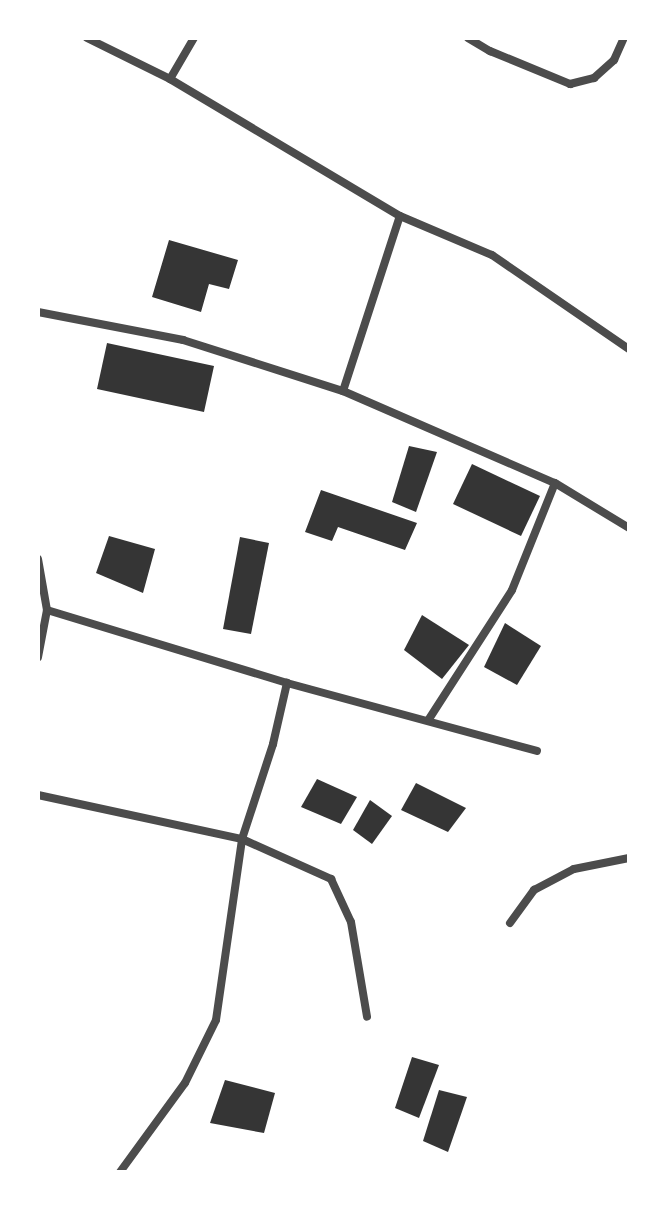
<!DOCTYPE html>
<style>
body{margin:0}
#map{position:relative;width:667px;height:1210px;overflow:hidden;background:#fff;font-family:Karla,sans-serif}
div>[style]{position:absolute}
.building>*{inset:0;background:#353535}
.minor>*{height:8px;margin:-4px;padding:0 4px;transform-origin:4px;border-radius:4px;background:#4c4c4c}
span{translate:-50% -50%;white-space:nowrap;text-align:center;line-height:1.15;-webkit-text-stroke:6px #fff;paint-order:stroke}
.frame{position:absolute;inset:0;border:40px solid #fff;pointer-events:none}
</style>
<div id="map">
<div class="building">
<div style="clip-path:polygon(169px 240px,238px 260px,229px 289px,209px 284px,201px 312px,152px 297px)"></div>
<div style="clip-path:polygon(107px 343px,214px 366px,204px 412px,97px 389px)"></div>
<div style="clip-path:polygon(409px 446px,437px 452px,416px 512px,392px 502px)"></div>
<div style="clip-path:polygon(472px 464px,540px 496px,521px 536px,453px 504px)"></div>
<div style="clip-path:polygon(321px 490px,417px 523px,405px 550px,338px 527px,332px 541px,305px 532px)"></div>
<div style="clip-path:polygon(109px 536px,155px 549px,143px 593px,96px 573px)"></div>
<div style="clip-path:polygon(240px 537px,269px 543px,251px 634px,223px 629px)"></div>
<div style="clip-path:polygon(422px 615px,469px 645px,442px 679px,404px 650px)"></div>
<div style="clip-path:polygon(505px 623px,541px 646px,517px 685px,484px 667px)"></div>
<div style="clip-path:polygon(317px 779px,357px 797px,341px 824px,301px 807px)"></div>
<div style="clip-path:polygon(416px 783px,466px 808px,448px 832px,401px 810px)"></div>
<div style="clip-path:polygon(370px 800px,392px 816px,372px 844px,353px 830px)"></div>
<div style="clip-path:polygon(412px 1057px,439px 1065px,419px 1118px,395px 1108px)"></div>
<div style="clip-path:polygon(225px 1080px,275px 1093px,264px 1133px,210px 1123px)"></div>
<div style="clip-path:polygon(439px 1090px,467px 1097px,448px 1152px,423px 1141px)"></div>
</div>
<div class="minor">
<div style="left:87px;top:38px;width:93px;rotate:26.3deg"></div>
<div style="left:170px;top:79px;width:268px;rotate:30.8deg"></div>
<div style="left:400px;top:216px;width:100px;rotate:23deg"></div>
<div style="left:492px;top:255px;width:166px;rotate:34.5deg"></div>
<div style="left:468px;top:38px;width:26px;rotate:31deg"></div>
<div style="left:490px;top:51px;width:87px;rotate:22.4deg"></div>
<div style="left:570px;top:84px;width:25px;rotate:-14deg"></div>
<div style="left:594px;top:78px;width:27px;rotate:-42deg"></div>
<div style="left:614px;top:60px;width:24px;rotate:-66deg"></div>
<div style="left:170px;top:79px;width:48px;rotate:-59.7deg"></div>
<div style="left:38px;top:312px;width:148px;rotate:10.9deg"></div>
<div style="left:183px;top:340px;width:168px;rotate:17.7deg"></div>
<div style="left:343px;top:391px;width:231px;rotate:23.5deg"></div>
<div style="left:555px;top:483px;width:87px;rotate:31.3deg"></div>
<div style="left:343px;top:391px;width:184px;rotate:-72deg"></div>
<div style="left:38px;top:559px;width:52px;rotate:80deg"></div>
<div style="left:47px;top:610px;width:48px;rotate:100.8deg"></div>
<div style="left:47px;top:610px;width:251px;rotate:16.9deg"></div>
<div style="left:287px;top:683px;width:259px;rotate:15.2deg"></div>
<div style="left:429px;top:719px;width:153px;rotate:-57.2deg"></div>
<div style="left:512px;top:590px;width:115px;rotate:-68.1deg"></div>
<div style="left:38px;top:795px;width:209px;rotate:12.2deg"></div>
<div style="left:242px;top:839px;width:98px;rotate:24.2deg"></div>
<div style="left:331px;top:879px;width:47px;rotate:65.1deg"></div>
<div style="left:351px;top:922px;width:96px;rotate:80.4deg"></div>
<div style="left:510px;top:923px;width:41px;rotate:-54deg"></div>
<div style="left:534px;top:890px;width:45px;rotate:-27.7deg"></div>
<div style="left:574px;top:869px;width:56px;rotate:-11.3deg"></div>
<div style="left:120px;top:1172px;width:110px;rotate:-53.9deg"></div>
<div style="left:185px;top:1083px;width:70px;rotate:-63.8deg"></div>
<div style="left:216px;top:1020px;width:183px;rotate:-81.8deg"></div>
<div style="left:242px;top:839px;width:100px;rotate:-71.9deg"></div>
<div style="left:273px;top:744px;width:63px;rotate:-77.1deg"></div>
</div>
<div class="frame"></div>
</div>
